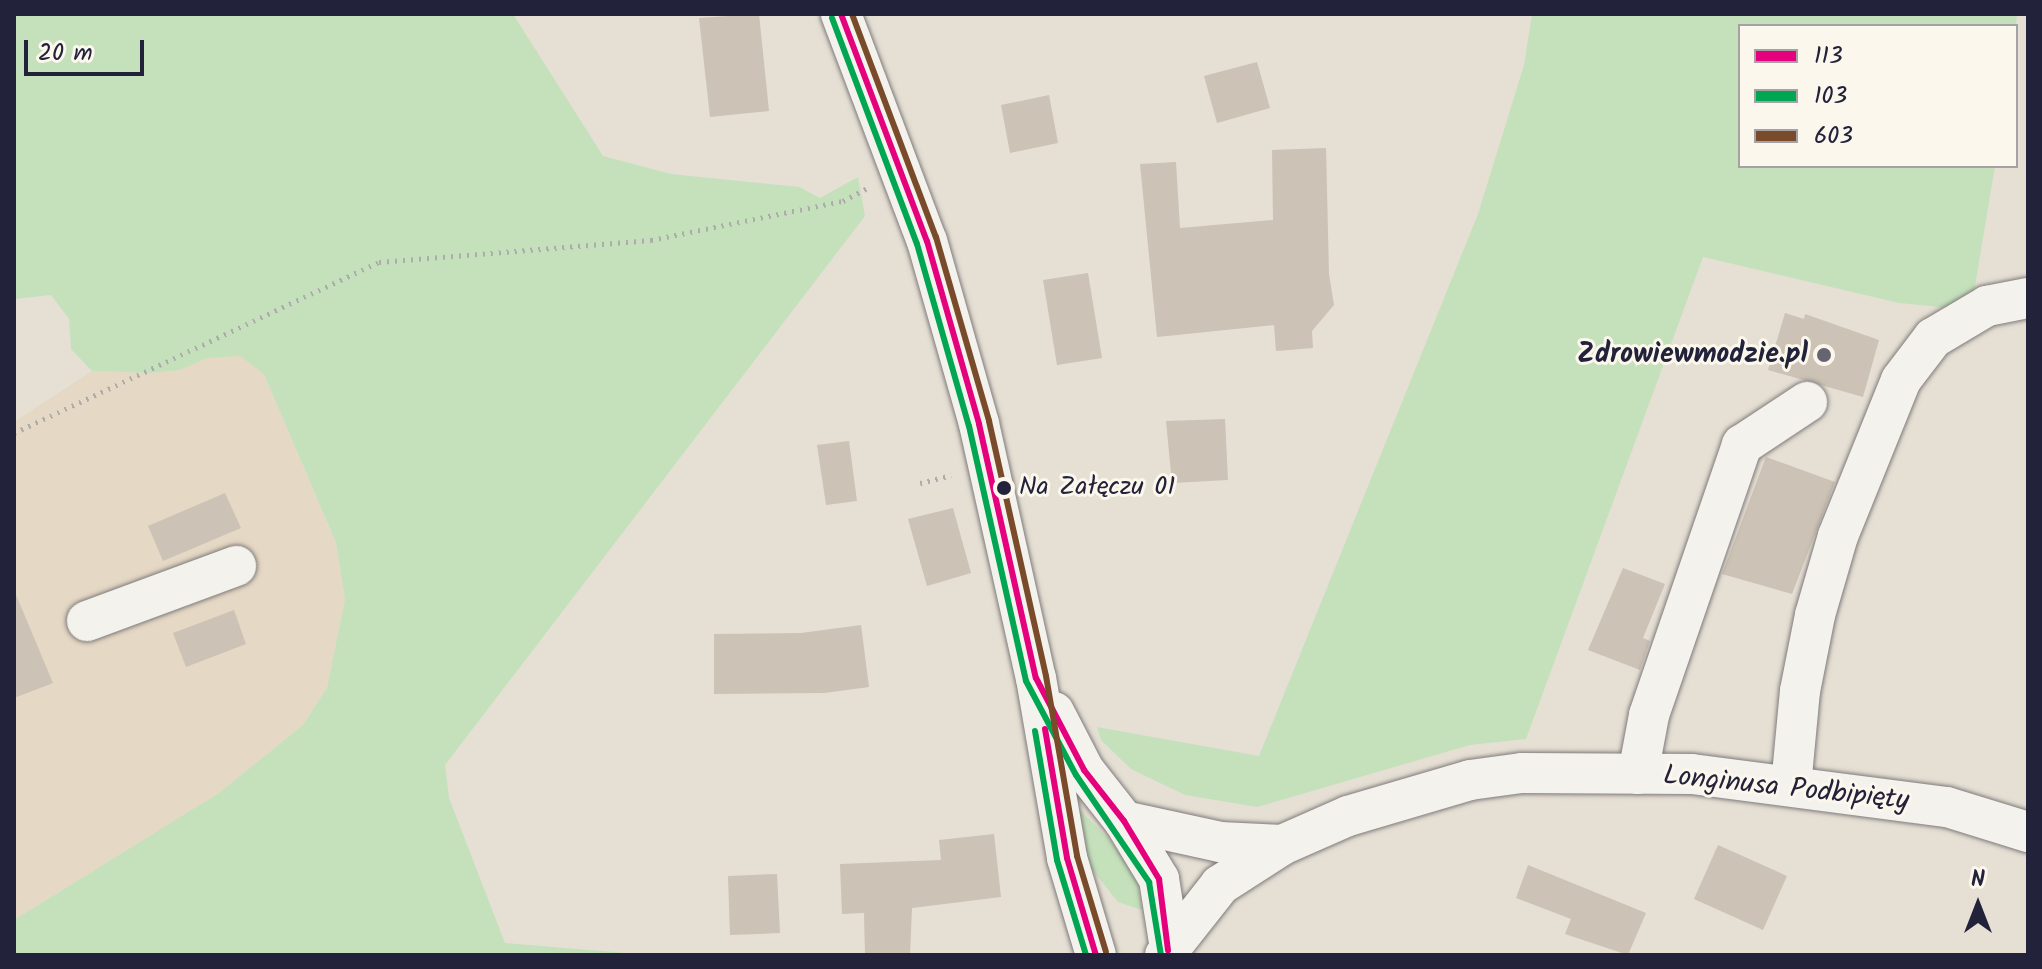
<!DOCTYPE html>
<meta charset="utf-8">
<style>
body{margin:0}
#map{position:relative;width:2042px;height:969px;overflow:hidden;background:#e6dfd4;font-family:Kalam,sans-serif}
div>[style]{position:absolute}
.built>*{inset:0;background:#e5d8c4}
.green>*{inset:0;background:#c5e1bb}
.building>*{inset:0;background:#ccc2b5}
.path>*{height:5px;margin-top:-2.5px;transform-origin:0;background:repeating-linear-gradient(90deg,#aeacab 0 2px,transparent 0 8px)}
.roads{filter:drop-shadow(0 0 2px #7f7b7b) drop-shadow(0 0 2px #7f7b7b)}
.minor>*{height:40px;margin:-20px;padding:0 20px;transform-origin:20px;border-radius:20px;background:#f4f2ed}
.bus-1>*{height:6px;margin:-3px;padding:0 3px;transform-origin:3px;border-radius:3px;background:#e5007d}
.bus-2>*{height:6px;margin:-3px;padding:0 3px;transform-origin:3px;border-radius:3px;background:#00a651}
.bus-3>*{height:6px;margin:-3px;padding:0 3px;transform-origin:3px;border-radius:3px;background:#7a4b2a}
.dots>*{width:22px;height:22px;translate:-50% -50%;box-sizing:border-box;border:4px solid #fbf7ec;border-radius:50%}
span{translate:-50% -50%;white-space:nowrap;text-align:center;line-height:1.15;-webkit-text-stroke:6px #fbf7ec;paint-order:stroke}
.bus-label{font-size:26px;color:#22223b}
.left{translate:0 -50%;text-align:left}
.poi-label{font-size:28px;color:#22223b;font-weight:700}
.right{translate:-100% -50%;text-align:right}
.street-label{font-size:28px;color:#22223b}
.frame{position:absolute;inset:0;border:16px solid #22223b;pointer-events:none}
.legend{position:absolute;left:1738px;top:24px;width:280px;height:144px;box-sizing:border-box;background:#fbf7ec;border:2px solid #a4a2a5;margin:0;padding:10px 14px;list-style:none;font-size:24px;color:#22223b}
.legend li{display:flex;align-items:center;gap:16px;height:40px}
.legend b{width:40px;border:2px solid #a4a2a5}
.north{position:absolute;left:1938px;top:865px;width:80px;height:80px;-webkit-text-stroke:6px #fbf7ec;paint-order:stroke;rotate:0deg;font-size:22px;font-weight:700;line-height:32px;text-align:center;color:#22223b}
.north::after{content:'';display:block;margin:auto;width:28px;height:36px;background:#22223b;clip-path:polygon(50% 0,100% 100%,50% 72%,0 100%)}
.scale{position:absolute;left:24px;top:40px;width:120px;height:36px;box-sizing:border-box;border:4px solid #22223b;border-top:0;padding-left:10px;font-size:24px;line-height:28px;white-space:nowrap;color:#22223b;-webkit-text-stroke:6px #fbf7ec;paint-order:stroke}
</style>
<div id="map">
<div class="built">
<div style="clip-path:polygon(240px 356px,264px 374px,336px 544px,345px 599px,327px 688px,303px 725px,219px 793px,14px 920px,14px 422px,92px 371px,152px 373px,180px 370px,207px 358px)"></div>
</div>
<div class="green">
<div style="clip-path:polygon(14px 14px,513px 14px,603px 156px,671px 174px,799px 187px,820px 198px,858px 177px,865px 216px,445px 765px,449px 798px,505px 943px,650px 955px,14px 955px,14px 920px,219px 793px,303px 725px,327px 688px,345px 599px,336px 543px,264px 374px,240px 356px,207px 358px,180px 370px,152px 373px,92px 371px,71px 349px,69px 319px,51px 295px,14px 299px)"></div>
<div style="clip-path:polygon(1532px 14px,2017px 14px,2016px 26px,1740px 26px,1740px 166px,1995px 166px,1971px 310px,1899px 303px,1703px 257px,1526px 739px,1470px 745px,1257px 807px,1185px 795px,1131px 769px,1101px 740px,1097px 727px,1259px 756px,1478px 214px,1524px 65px)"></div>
<div style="clip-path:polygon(1081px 811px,1111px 841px,1137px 880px,1142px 910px,1118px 902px,1090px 867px,1077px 813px)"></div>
</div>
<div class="building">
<div style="clip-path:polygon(759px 14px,769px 111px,710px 117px,699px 18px)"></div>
<div style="clip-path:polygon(1257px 62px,1270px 108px,1217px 123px,1204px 76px)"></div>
<div style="clip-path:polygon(1049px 95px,1058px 143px,1010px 153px,1001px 105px)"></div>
<div style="clip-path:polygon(1326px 148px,1329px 274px,1334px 305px,1312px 331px,1313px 348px,1276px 351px,1274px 325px,1157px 337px,1140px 164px,1176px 162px,1180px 228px,1273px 220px,1272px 150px)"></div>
<div style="clip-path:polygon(1088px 273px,1102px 358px,1057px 365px,1043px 280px)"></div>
<div style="clip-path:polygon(1785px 313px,1804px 319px,1805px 314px,1879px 340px,1863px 397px,1768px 370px)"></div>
<div style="clip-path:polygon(1225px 419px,1228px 480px,1172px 483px,1166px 421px)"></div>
<div style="clip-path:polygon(849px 441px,857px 501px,826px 505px,817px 445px)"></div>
<div style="clip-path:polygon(1766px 457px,1835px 482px,1792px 594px,1722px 574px)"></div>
<div style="clip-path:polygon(225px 493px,241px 528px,163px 561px,148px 526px)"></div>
<div style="clip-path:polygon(953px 508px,971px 573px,927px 586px,908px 519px)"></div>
<div style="clip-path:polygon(1623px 568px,1665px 584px,1643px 638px,1650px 641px,1640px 670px,1588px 650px)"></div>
<div style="clip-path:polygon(14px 590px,53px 683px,14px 698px)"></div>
<div style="clip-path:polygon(234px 610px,246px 644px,186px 667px,173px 633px)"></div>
<div style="clip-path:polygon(861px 625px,869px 687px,824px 693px,714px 694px,714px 634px,801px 633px)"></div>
<div style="clip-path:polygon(994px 834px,1001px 897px,912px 908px,910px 955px,865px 955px,864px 913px,842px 914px,840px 864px,941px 860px,939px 840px)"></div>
<div style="clip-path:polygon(1718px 845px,1787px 876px,1763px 930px,1694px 899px)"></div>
<div style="clip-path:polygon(1528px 865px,1646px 913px,1628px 955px,1565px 934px,1571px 919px,1516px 898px)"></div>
<div style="clip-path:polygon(777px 874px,780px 933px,730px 935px,728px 876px)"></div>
</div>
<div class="path">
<div style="left:14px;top:433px;width:403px;rotate:-25.1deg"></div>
<div style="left:379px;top:262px;width:273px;rotate:-4.6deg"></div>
<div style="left:651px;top:240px;width:196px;rotate:-11.5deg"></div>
<div style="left:843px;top:201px;width:27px;rotate:-28deg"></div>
<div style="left:920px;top:483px;width:32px;rotate:-14deg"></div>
</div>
<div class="roads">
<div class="minor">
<div style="left:841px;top:14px;width:243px;rotate:69.3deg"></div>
<div style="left:927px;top:241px;width:190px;rotate:74.1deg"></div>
<div style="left:979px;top:424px;width:260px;rotate:77.4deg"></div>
<div style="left:1036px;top:678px;width:183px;rotate:80.2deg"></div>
<div style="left:1067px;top:858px;width:101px;rotate:73.4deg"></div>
<div style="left:87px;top:621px;width:159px;rotate:-20.3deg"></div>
<div style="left:1054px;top:712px;width:65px;rotate:62.7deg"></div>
<div style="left:1084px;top:770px;width:65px;rotate:51.9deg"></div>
<div style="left:1124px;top:821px;width:68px;rotate:58.9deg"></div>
<div style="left:1159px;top:879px;width:77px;rotate:81deg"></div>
<div style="left:1638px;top:774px;width:60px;rotate:-79.4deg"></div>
<div style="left:1649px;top:715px;width:286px;rotate:-71deg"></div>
<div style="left:1742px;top:445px;width:78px;rotate:-33.5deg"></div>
<div style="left:1791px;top:786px;width:95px;rotate:-84.6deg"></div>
<div style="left:1800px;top:691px;width:77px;rotate:-78.8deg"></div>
<div style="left:1815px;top:615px;width:82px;rotate:-73.8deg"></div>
<div style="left:1838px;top:536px;width:168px;rotate:-68deg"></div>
<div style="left:1901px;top:380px;width:53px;rotate:-52.7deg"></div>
<div style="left:1933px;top:338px;width:63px;rotate:-30.7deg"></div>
<div style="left:1987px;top:306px;width:42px;rotate:-11deg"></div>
<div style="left:1124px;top:821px;width:98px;rotate:12.3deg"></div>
<div style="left:1220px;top:842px;width:62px;rotate:2.8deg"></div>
<div style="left:1165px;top:955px;width:89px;rotate:-51.8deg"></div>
<div style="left:1220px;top:885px;width:74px;rotate:-32.8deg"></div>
<div style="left:1282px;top:845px;width:72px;rotate:-23.7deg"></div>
<div style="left:1348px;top:816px;width:127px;rotate:-16.4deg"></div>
<div style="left:1470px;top:780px;width:52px;rotate:-7.7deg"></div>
<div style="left:1522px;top:773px;width:170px;rotate:0.3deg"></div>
<div style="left:1692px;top:774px;width:257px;rotate:7.4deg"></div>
<div style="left:1947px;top:807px;width:85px;rotate:17.2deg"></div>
</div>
</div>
<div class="bus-1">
<div style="left:841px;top:14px;width:243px;rotate:69.3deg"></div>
<div style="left:927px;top:241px;width:190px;rotate:74.1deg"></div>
<div style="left:979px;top:424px;width:260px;rotate:77.4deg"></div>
<div style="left:1036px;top:678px;width:104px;rotate:62.4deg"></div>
<div style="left:1084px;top:770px;width:65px;rotate:51.9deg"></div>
<div style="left:1124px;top:821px;width:68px;rotate:58.9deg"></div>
<div style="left:1159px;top:879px;width:72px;rotate:82.8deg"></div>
<div style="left:1045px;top:729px;width:131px;rotate:80.3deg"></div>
<div style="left:1067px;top:858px;width:101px;rotate:73.4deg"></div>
</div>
<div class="bus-2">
<div style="left:832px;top:18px;width:241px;rotate:69.4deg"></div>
<div style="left:917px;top:244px;width:189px;rotate:74.1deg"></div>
<div style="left:969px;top:426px;width:261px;rotate:77.4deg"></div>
<div style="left:1026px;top:681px;width:106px;rotate:62deg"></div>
<div style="left:1076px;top:775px;width:130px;rotate:55.7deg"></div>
<div style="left:1149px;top:882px;width:74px;rotate:80.7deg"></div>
<div style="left:1035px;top:731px;width:131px;rotate:80.3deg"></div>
<div style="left:1057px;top:860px;width:99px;rotate:73deg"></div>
</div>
<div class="bus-3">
<div style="left:852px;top:14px;width:238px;rotate:69.4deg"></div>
<div style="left:936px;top:237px;width:191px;rotate:73.9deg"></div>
<div style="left:989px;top:421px;width:261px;rotate:77.4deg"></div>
<div style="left:1046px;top:676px;width:183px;rotate:80.2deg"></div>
<div style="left:1077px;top:856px;width:100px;rotate:73.2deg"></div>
</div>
<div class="dots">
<div style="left:1824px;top:355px;background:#676471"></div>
<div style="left:1004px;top:488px;background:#22223b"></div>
</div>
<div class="bus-label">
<span class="left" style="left:1019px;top:488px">Na Załęczu 01</span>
</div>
<div class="poi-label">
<span class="right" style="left:1808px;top:355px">Zdrowiewmodzie.pl</span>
</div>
<div class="street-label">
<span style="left:1786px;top:789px;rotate:6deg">Longinusa Podbipięty</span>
</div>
<div class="frame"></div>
<ul class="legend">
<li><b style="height:10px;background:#e5007d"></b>113</li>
<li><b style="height:10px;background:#00a651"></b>103</li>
<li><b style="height:10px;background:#7a4b2a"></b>603</li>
</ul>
<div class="north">N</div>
<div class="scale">20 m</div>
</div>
